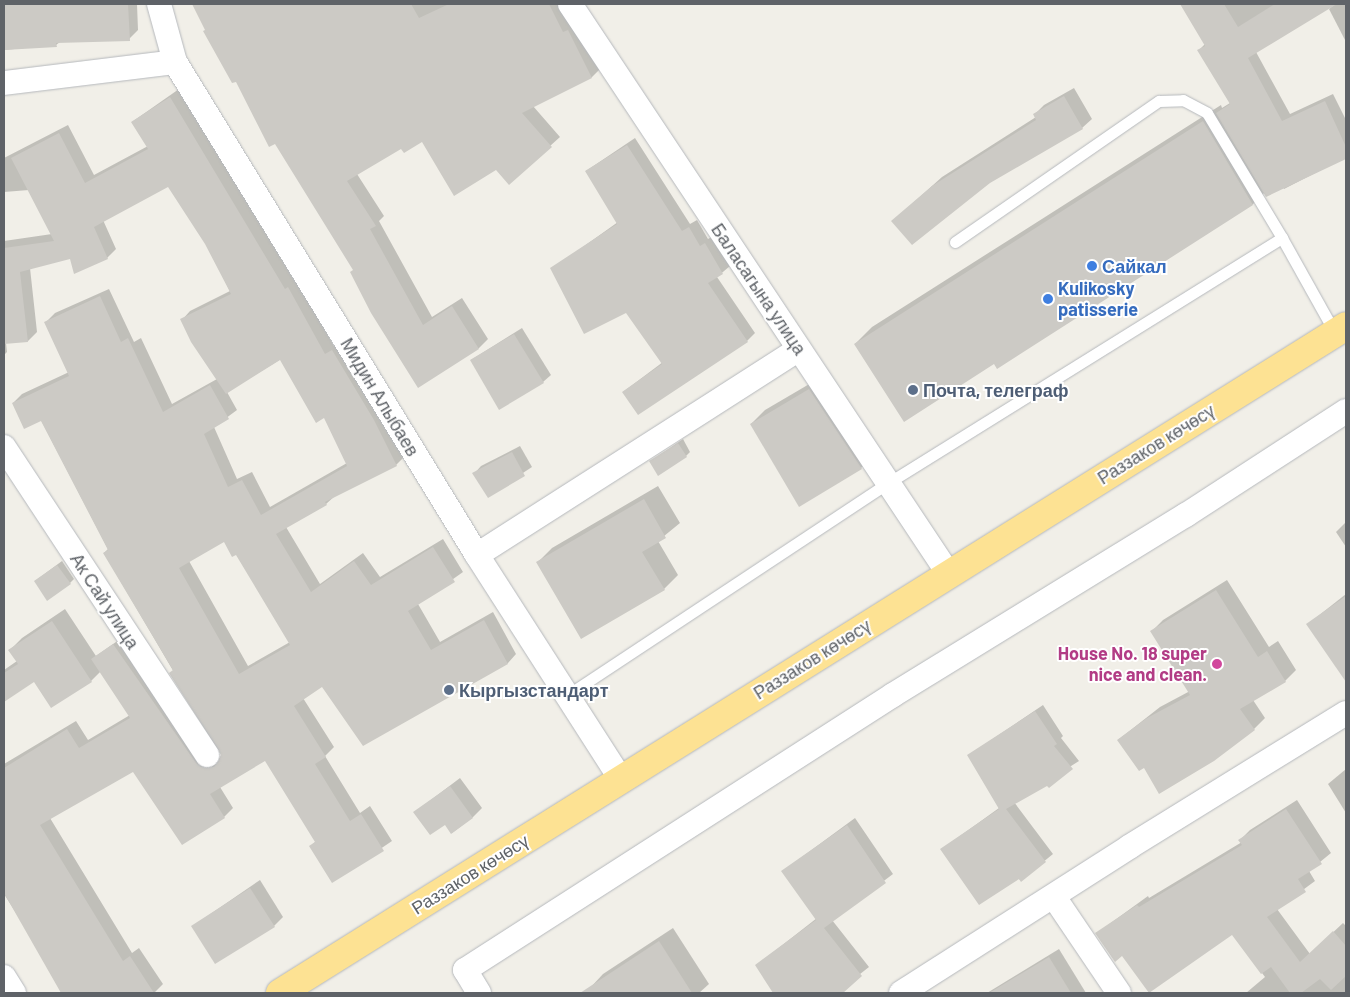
<!DOCTYPE html>
<meta charset="utf-8">
<style>
body{margin:0}
#map{position:relative;width:1350px;height:997px;overflow:hidden;background:#f1efe8;font-family:Barlow,sans-serif}
div>[style]{position:absolute}
.shadow>*{inset:0;background:#0003}
.building>*{inset:0;background:#cccac5}
.roads{filter:drop-shadow(0 0 1px #b5b8bc) drop-shadow(0 0 1px #b5b8bc)}
.lane>*{height:11px;margin:-5.5px;padding:0 5.5px;transform-origin:5.5px;border-radius:5.5px;background:#fff}
.street>*{height:24px;margin:-12px;padding:0 12px;transform-origin:12px;border-radius:12px;background:#fff}
.highway>*{height:28px;margin:-14px;padding:0 14px;transform-origin:14px;border-radius:14px;background:#fde293}
.dots>*{width:14px;height:14px;translate:-50% -50%;box-sizing:border-box;border:2px solid #fff;border-radius:50%}
span{translate:-50% -50%;white-space:nowrap;text-align:center;line-height:1.15;-webkit-text-stroke:4px #fff;paint-order:stroke}
.shop-label{font-size:18px;color:#366cbe;font-weight:700}
.left{translate:0 -50%;text-align:left}
.street-label{font-size:18px;color:#5f6368}
.service-label{font-size:18px;color:#4e5e75;font-weight:700}
.hotel-label{font-size:18px;color:#b23c85;font-weight:700}
.right{translate:-100% -50%;text-align:right}
.frame{position:absolute;inset:0;border:5px solid #5f6368;pointer-events:none}
</style>
<div id="map">
<div class="shadow">
<div style="clip-path:polygon(4px 4px,137px 4px,138px 30px,129px 39px,60px 42px,56px 45px,4px 50px)"></div>
<div style="clip-path:polygon(193px 4px,562px 4px,601px 68px,592px 77px,533px 106px,560px 137px,509px 183px,496px 169px,423px 140px,402px 147px,357px 174px,384px 216px,379px 221px,432px 317px,462px 298px,488px 339px,479px 348px,418px 386px,354px 269px,236px 80px)"></div>
<div style="clip-path:polygon(1184px 4px,1324px 4px,1326px 6px,1256px 52px,1290px 114px,1333px 94px,1346px 120px,1346px 157px,1284px 189px,1282px 185px,1265px 192px,1253px 204px,998px 367px,994px 362px,855px 344px,872px 327px,1221px 105px,1222px 108px,1230px 103px,1199px 50px,1205px 44px,1182px 6px)"></div>
<div style="clip-path:polygon(1335px 4px,1346px 4px,1345px 40px,1329px 9px)"></div>
<div style="clip-path:polygon(1074px 88px,1092px 119px,1082px 128px,893px 221px,942px 177px,1036px 117px,1035px 114px,1044px 105px)"></div>
<div style="clip-path:polygon(evenodd,179px 89px,295px 281px,297px 279px,334px 346px,341px 342px,405px 456px,396px 465px,336px 495px,326px 504px,286px 527px,320px 584px,363px 553px,380px 577px,443px 539px,463px 572px,418px 604px,440px 642px,493px 612px,516px 654px,508px 663px,364px 744px,322px 686px,303px 698px,334px 747px,325px 756px,360px 813px,370px 806px,392px 841px,333px 881px,311px 846px,316px 841px,266px 759px,220px 787px,233px 808px,224px 817px,134px 770px,50px 818px,132px 953px,139px 948px,163px 984px,154px 993px,67px 993px,4px 894px,4px 764px,76px 721px,88px 740px,130px 715px,101px 671px,91px 681px,35px 680px,4px 701px,4px 670px,17px 661px,10px 650px,22px 638px,65px 609px,96px 656px,123px 637px,211px 759px,220px 759px,222px 754px,104px 553px,108px 549px,41px 420px,13px 403px,22px 394px,114px 351px,46px 322px,55px 313px,109px 289px,134px 342px,141px 338px,172px 404px,217px 379px,182px 320px,190px 311px,230px 291px,206px 244px,168px 185px,103px 220px,116px 249px,107px 258px,71px 258px,30px 268px,37px 332px,28px 341px,6px 343px,7px 352px,4px 355px,4px 241px,52px 234px,29px 190px,4px 192px,4px 158px,68px 125px,94px 175px,148px 146px,132px 122px,179px 89px,281px 359px,324px 416px,347px 463px,270px 507px,252px 472px,237px 479px,214px 427px,237px 410px,227px 392px,281px 359px,179px 89px,224px 540px,237px 553px,290px 642px,248px 666px,189px 561px,224px 540px)"></div>
<div style="clip-path:polygon(635px 138px,690px 224px,697px 220px,708px 239px,713px 236px,730px 266px,717px 277px,755px 333px,747px 341px,623px 392px,663px 362px,626px 311px,552px 269px,618px 222px,586px 171px)"></div>
<div style="clip-path:polygon(522px 328px,551px 375px,543px 382px,471px 360px)"></div>
<div style="clip-path:polygon(823px 376px,875px 454px,861px 468px,751px 424px,765px 410px)"></div>
<div style="clip-path:polygon(683px 439px,690px 452px,686px 456px,651px 461px)"></div>
<div style="clip-path:polygon(520px 446px,532px 467px,488px 496px,474px 474px,481px 466px)"></div>
<div style="clip-path:polygon(658px 486px,680px 523px,658px 541px,678px 575px,664px 589px,538px 562px,552px 548px)"></div>
<div style="clip-path:polygon(1346px 522px,1346px 547px,1336px 532px)"></div>
<div style="clip-path:polygon(62px 561px,74px 579px,70px 583px,35px 581px)"></div>
<div style="clip-path:polygon(1227px 580px,1269px 647px,1278px 641px,1296px 670px,1285px 681px,1253px 700px,1265px 718px,1254px 729px,1144px 766px,1118px 740px,1160px 707px,1190px 691px,1152px 631px,1163px 620px)"></div>
<div style="clip-path:polygon(1346px 594px,1346px 680px,1308px 624px)"></div>
<div style="clip-path:polygon(1043px 705px,1063px 736px,1061px 738px,1079px 761px,1014px 802px,1053px 854px,1021px 880px,942px 849px,999px 808px,969px 755px)"></div>
<div style="clip-path:polygon(1346px 769px,1346px 813px,1328px 784px)"></div>
<div style="clip-path:polygon(460px 778px,482px 808px,473px 817px,452px 833px,445px 823px,415px 812px)"></div>
<div style="clip-path:polygon(1297px 800px,1331px 853px,1309px 871px,1315px 881px,1277px 909px,1310px 954px,1343px 923px,1346px 926px,1346px 993px,1246px 993px,1265px 977px,1233px 934px,1123px 955px,1097px 933px,1148px 896px,1149px 898px,1242px 842px,1240px 840px,1250px 830px)"></div>
<div style="clip-path:polygon(855px 818px,893px 874px,832px 920px,869px 967px,836px 993px,775px 993px,757px 965px,817px 918px,783px 871px)"></div>
<div style="clip-path:polygon(260px 880px,283px 917px,274px 926px,193px 926px)"></div>
<div style="clip-path:polygon(673px 928px,709px 984px,699px 993px,593px 993px,590px 988px,603px 974px)"></div>
<div style="clip-path:polygon(1059px 949px,1086px 993px,987px 993px)"></div>
</div>
<div class="building">
<div style="clip-path:polygon(4px 4px,128px 4px,130px 41px,56px 43px,57px 47px,4px 50px)"></div>
<div style="clip-path:polygon(192px 4px,411px 4px,419px 18px,449px 4px,549px 4px,563px 32px,568px 30px,592px 78px,522px 113px,552px 147px,509px 185px,496px 170px,454px 196px,422px 142px,404px 153px,401px 149px,347px 181px,376px 226px,370px 229px,423px 325px,452px 306px,479px 349px,418px 388px,371px 313px,350px 272px,353px 270px,275px 144px,269px 147px,236px 82px,232px 83px,203px 31px,205px 30px)"></div>
<div style="clip-path:polygon(1180px 4px,1224px 4px,1238px 27px,1275px 4px,1337px 4px,1248px 58px,1282px 121px,1325px 101px,1346px 147px,1346px 159px,1266px 197px,1216px 113px,1230px 104px,1197px 50px,1205px 46px)"></div>
<div style="clip-path:polygon(1064px 96px,1083px 129px,990px 183px,912px 245px,891px 221px,932px 186px,1036px 120px,1033px 114px)"></div>
<div style="clip-path:polygon(evenodd,170px 97px,285px 289px,288px 287px,325px 354px,332px 350px,374px 420px,397px 466px,325px 502px,327px 505px,276px 534px,311px 592px,354px 561px,371px 585px,433px 547px,455px 582px,408px 611px,431px 650px,484px 620px,508px 664px,363px 746px,322px 687px,294px 706px,326px 757px,315px 764px,350px 821px,361px 814px,384px 851px,332px 883px,309px 846px,315px 842px,265px 761px,210px 794px,225px 818px,182px 845px,133px 772px,40px 825px,123px 961px,130px 956px,154px 993px,61px 993px,4px 893px,4px 768px,67px 729px,79px 748px,130px 718px,91px 659px,113px 644px,196px 763px,201px 767px,214px 767px,221px 755px,169px 673px,173px 670px,103px 553px,108px 550px,41px 421px,24px 429px,12px 403px,69px 376px,44px 322px,100px 296px,121px 342px,128px 338px,163px 412px,210px 385px,229px 419px,204px 434px,228px 487px,242px 480px,261px 515px,347px 466px,324px 418px,316px 423px,280px 360px,226px 394px,191px 342px,180px 319px,231px 294px,205px 244px,168px 187px,94px 227px,108px 259px,74px 274px,70px 259px,20px 272px,28px 342px,4px 344px,4px 248px,54px 241px,11px 158px,59px 133px,85px 183px,148px 149px,131px 122px,170px 97px,224px 542px,232px 557px,236px 555px,290px 645px,239px 674px,179px 568px,224px 542px)"></div>
<div style="clip-path:polygon(1203px 121px,1253px 205px,997px 369px,994px 364px,904px 422px,854px 344px)"></div>
<div style="clip-path:polygon(627px 145px,682px 231px,689px 227px,700px 246px,705px 243px,723px 274px,708px 283px,748px 342px,638px 415px,622px 392px,662px 364px,626px 313px,584px 334px,550px 268px,617px 224px,585px 171px)"></div>
<div style="clip-path:polygon(514px 334px,544px 383px,499px 410px,470px 360px)"></div>
<div style="clip-path:polygon(809px 389px,862px 469px,799px 507px,750px 424px)"></div>
<div style="clip-path:polygon(678px 443px,687px 457px,658px 476px,649px 461px)"></div>
<div style="clip-path:polygon(512px 452px,525px 476px,488px 498px,472px 473px)"></div>
<div style="clip-path:polygon(644px 499px,666px 538px,642px 552px,665px 590px,581px 639px,536px 562px)"></div>
<div style="clip-path:polygon(57px 565px,71px 584px,47px 601px,34px 581px)"></div>
<div style="clip-path:polygon(1216px 590px,1258px 657px,1267px 651px,1286px 682px,1240px 709px,1255px 730px,1214px 761px,1159px 794px,1144px 768px,1139px 771px,1117px 740px,1147px 718px,1190px 695px,1150px 631px)"></div>
<div style="clip-path:polygon(1346px 596px,1346px 682px,1306px 624px)"></div>
<div style="clip-path:polygon(52px 621px,92px 682px,51px 708px,34px 682px,4px 702px,4px 673px,18px 664px,8px 650px)"></div>
<div style="clip-path:polygon(1035px 711px,1057px 744px,1054px 746px,1073px 769px,1049px 788px,1047px 786px,1006px 809px,1046px 862px,1021px 882px,1019px 879px,979px 905px,940px 849px,999px 809px,967px 755px)"></div>
<div style="clip-path:polygon(450px 786px,473px 818px,451px 834px,445px 825px,430px 835px,413px 812px)"></div>
<div style="clip-path:polygon(1286px 809px,1322px 864px,1298px 879px,1306px 892px,1267px 917px,1300px 962px,1333px 931px,1346px 946px,1346px 976px,1331px 990px,1320px 979px,1301px 993px,1290px 993px,1271px 967px,1261px 974px,1232px 935px,1149px 993px,1122px 956px,1115px 962px,1095px 933px,1137px 905px,1139px 907px,1242px 845px,1238px 840px)"></div>
<div style="clip-path:polygon(847px 825px,886px 883px,824px 928px,862px 976px,843px 993px,773px 993px,755px 965px,816px 920px,781px 871px)"></div>
<div style="clip-path:polygon(250px 888px,275px 927px,215px 964px,191px 926px)"></div>
<div style="clip-path:polygon(659px 941px,692px 993px,580px 993px)"></div>
<div style="clip-path:polygon(1049px 957px,1071px 993px,989px 993px)"></div>
</div>
<div class="roads">
<div class="lane">
<div style="left:955px;top:242px;width:248px;rotate:-34.7deg"></div>
<div style="left:1159px;top:101px;width:24px;rotate:-2deg"></div>
<div style="left:1183px;top:100px;width:27px;rotate:28deg"></div>
<div style="left:1207px;top:113px;width:146px;rotate:59deg"></div>
<div style="left:1282px;top:238px;width:109px;rotate:60.8deg"></div>
<div style="left:566px;top:696px;width:386px;rotate:-33.5deg"></div>
<div style="left:888px;top:483px;width:464px;rotate:-31.9deg"></div>
</div>
<div class="street">
<div style="left:159px;top:4px;width:60px;rotate:74.6deg"></div>
<div style="left:175px;top:62px;width:578px;rotate:58.51deg"></div>
<div style="left:477px;top:555px;width:266px;rotate:57.3deg"></div>
<div style="left:570px;top:4px;width:683px;rotate:56.4deg"></div>
<div style="left:4px;top:83px;width:172px;rotate:-7deg"></div>
<div style="left:4px;top:447px;width:369px;rotate:56.6deg"></div>
<div style="left:477px;top:555px;width:382px;rotate:-32.6deg"></div>
<div style="left:1054px;top:897px;width:116px;rotate:55.9deg"></div>
<div style="left:4px;top:977px;width:19px;rotate:58deg"></div>
<div style="left:479px;top:993px;width:27px;rotate:-121deg"></div>
<div style="left:465px;top:970px;width:509px;rotate:-32.72deg"></div>
<div style="left:893px;top:695px;width:344px;rotate:-31.6deg"></div>
<div style="left:1186px;top:515px;width:191px;rotate:-33deg"></div>
<div style="left:901px;top:993px;width:271px;rotate:-32.6deg"></div>
<div style="left:1129px;top:847px;width:255px;rotate:-31.7deg"></div>
</div>
<div class="highway">
<div style="left:280px;top:993px;width:1257px;rotate:-32.03deg"></div>
</div>
</div>
<div class="dots">
<div style="left:1092px;top:266px;background:#3f7fe0"></div>
<div style="left:1048px;top:299px;background:#3f7fe0"></div>
<div style="left:913px;top:390px;background:#5c6f8a"></div>
<div style="left:1217px;top:664px;background:#d1479c"></div>
<div style="left:449px;top:690px;background:#5c6f8a"></div>
</div>
<div class="shop-label">
<span class="left" style="left:1102px;top:266px">Сайкал</span>
<span class="left" style="left:1058px;top:299px">Kulikosky<br>patisserie</span>
</div>
<div class="street-label">
<span style="left:759px;top:289px;rotate:56deg">Баласагына улица</span>
<span style="left:380px;top:397px;rotate:59deg">Мидин Алыбаев</span>
<span style="left:1156px;top:444px;rotate:-32deg">Раззаков көчөсү</span>
<span style="left:105px;top:601px;rotate:57deg">Ак Сай улица</span>
<span style="left:812px;top:659px;rotate:-32deg">Раззаков көчөсү</span>
<span style="left:470px;top:874px;rotate:-32deg">Раззаков көчөсү</span>
</div>
<div class="service-label">
<span class="left" style="left:923px;top:390px">Почта, телеграф</span>
<span class="left" style="left:459px;top:690px">Кыргызстандарт</span>
</div>
<div class="hotel-label">
<span class="right" style="left:1207px;top:664px">House No. 18 super<br>nice and clean.</span>
</div>
<div class="frame"></div>
</div>
